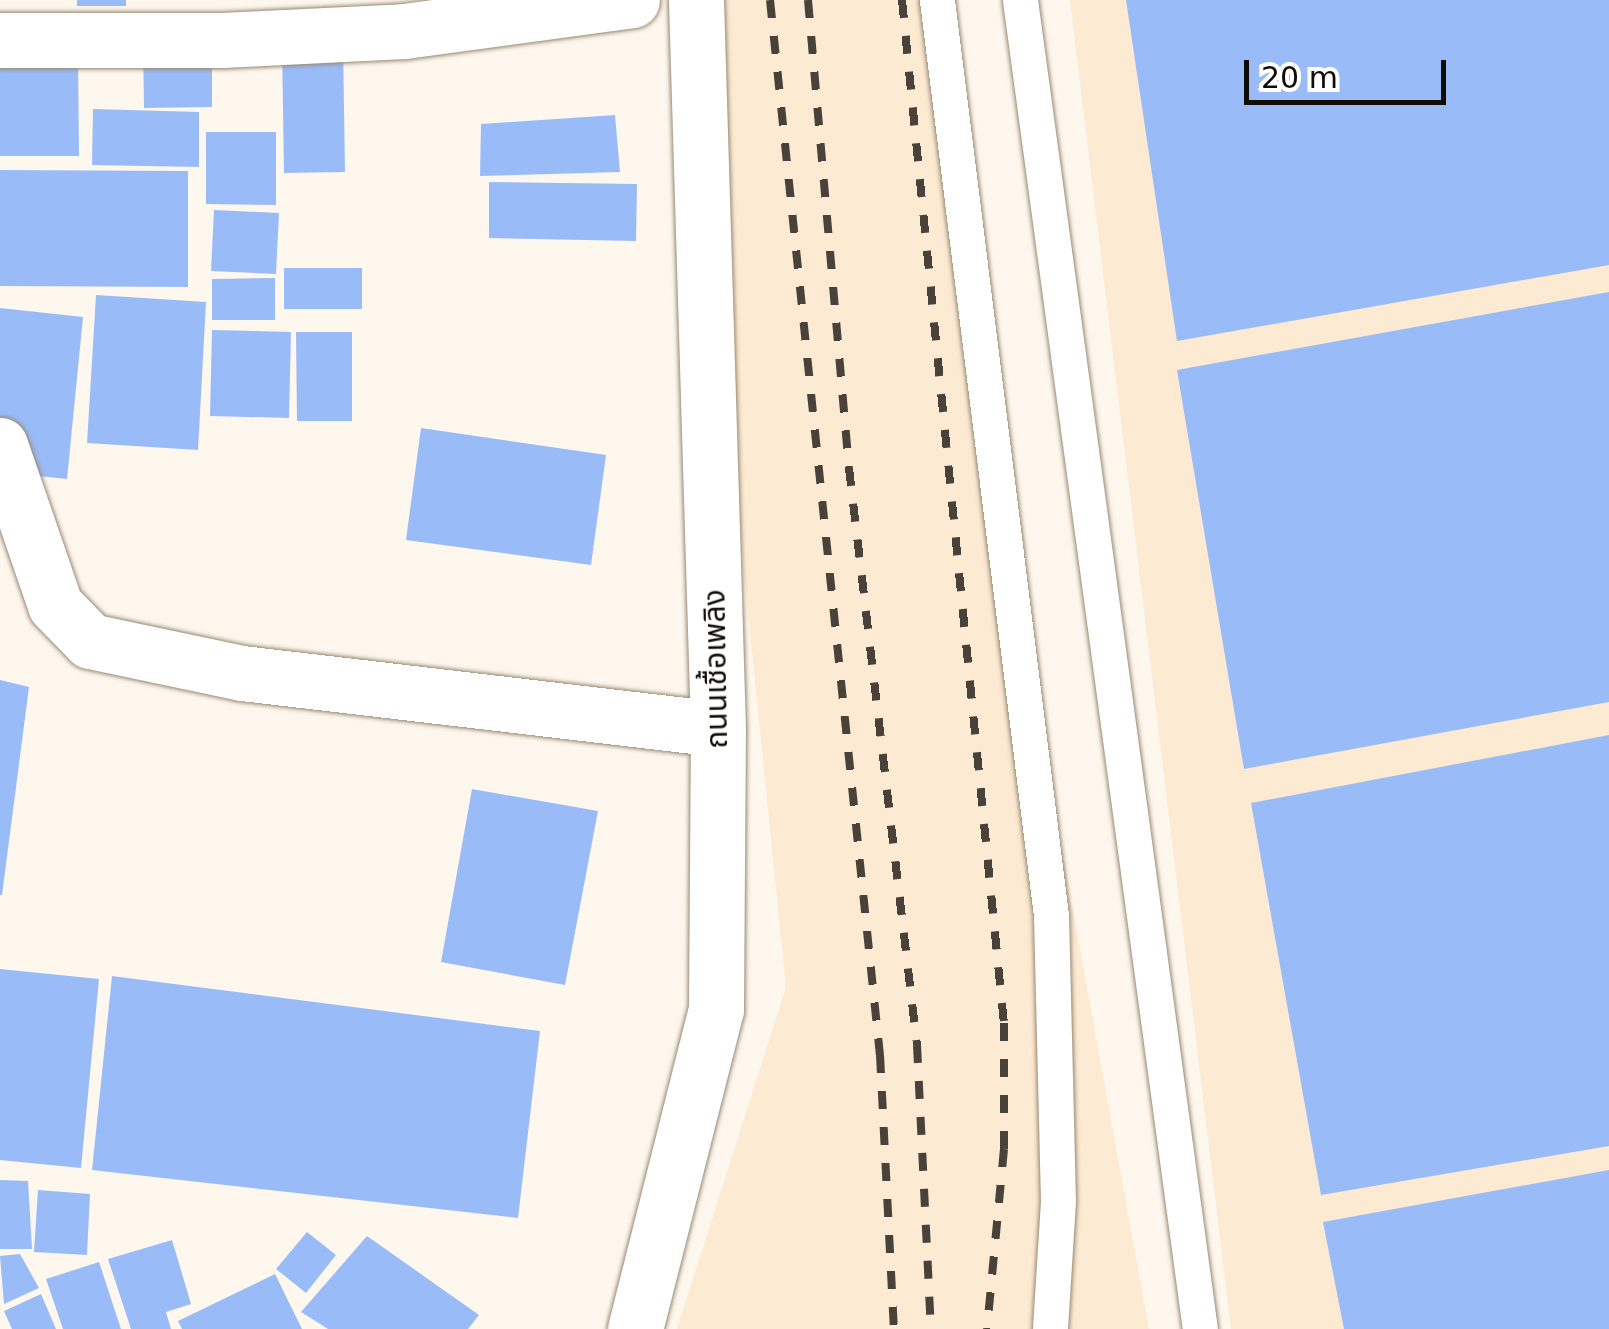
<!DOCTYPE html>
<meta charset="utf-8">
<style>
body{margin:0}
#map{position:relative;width:1609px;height:1329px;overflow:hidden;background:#fef7ee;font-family:"DejaVu Sans","Noto Sans Thai",sans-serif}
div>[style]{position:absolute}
.built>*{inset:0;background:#fcead2}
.building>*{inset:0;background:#99bcf8}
.roads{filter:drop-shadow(0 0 2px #998974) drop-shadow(0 0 2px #998974)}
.lane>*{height:35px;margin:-17.5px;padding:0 17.5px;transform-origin:17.5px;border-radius:17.5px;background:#fff}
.street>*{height:55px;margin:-27.5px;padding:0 27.5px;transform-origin:27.5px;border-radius:27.5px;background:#fff}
.secondary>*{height:55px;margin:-27.5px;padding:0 27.5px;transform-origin:27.5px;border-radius:27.5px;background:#fff}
.rail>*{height:8px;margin-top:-4px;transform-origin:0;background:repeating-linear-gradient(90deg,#48423b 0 18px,transparent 0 36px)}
span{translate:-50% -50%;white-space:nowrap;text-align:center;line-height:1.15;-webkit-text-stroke:8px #fff;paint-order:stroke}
.street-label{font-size:30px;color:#100b04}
.scale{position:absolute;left:1244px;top:60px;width:202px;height:45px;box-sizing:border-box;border:5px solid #100b04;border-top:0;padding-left:12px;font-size:30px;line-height:35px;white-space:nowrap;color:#100b04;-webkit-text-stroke:8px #fff;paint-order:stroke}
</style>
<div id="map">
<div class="built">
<div style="clip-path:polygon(686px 0,930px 0,959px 283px,1149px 1329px,677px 1329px,786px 987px)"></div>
<div style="clip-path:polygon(1070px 0,1609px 0,1609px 1329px,1231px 1329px)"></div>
</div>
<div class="building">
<div style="clip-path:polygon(77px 0,126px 0,126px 6px,77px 6px)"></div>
<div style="clip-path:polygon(1126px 0,1609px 0,1609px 265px,1177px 341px)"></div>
<div style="clip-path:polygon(143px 40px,212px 40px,212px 107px,144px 108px)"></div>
<div style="clip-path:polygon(343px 45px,345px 172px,284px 173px,282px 46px)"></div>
<div style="clip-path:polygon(78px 56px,79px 156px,0 156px,0 57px)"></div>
<div style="clip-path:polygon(93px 109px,199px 112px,199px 167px,92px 165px)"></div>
<div style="clip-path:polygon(615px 115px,620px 172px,480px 176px,481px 124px)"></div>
<div style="clip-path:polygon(206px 132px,276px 132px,276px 205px,206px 204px)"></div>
<div style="clip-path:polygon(0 170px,188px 171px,188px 287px,0 286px)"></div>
<div style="clip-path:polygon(489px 182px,637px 184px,636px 241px,489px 238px)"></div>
<div style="clip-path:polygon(214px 210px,279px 213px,276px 274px,211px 271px)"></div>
<div style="clip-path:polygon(284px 268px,362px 268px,362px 309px,284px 309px)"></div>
<div style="clip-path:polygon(275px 278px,275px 320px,212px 320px,212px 279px)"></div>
<div style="clip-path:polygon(1609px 292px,1609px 702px,1244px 769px,1177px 370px)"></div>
<div style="clip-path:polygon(96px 295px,206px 302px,198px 450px,87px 443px)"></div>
<div style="clip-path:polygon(0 308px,83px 317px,67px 479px,0 472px)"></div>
<div style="clip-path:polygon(212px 330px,291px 332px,289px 418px,210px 416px)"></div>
<div style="clip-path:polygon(296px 332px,352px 332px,352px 421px,297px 421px)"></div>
<div style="clip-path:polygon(421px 428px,606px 455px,591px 565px,406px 540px)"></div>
<div style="clip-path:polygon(0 680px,29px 687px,2px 895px,0 895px)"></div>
<div style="clip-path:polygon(1609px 735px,1609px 1146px,1321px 1195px,1251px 803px)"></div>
<div style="clip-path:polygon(472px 789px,598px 811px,565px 985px,441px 962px)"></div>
<div style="clip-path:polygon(0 969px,99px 979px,81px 1168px,0 1160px)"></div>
<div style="clip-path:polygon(112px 976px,540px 1031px,518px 1218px,92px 1170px)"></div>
<div style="clip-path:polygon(1609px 1170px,1609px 1329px,1344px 1329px,1323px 1222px)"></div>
<div style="clip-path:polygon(0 1180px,28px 1181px,32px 1249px,0 1249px)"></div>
<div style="clip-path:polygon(38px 1190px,90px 1194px,87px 1255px,34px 1252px)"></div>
<div style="clip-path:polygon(307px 1232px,336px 1255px,306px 1293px,276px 1269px)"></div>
<div style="clip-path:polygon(367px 1236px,479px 1315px,468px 1329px,328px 1329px,301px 1312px)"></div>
<div style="clip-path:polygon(172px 1240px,191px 1304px,166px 1312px,171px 1329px,131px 1329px,108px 1259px)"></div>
<div style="clip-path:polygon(20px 1254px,39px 1288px,4px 1304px,0 1256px)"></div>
<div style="clip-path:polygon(99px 1262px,121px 1329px,63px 1329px,46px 1279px)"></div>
<div style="clip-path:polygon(275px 1274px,302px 1329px,182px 1329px,178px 1321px)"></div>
<div style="clip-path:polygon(41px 1294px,56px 1329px,12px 1329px,4px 1311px)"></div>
</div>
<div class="roads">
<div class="lane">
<div style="left:937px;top:0;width:922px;rotate:82.9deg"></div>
<div style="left:1051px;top:915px;width:286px;rotate:88.6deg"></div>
<div style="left:1058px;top:1201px;width:128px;rotate:93.6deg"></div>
<div style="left:1020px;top:0;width:1341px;rotate:82.29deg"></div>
</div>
<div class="street">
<div style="left:0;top:40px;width:222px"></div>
<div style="left:222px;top:40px;width:182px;rotate:-2.8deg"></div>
<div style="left:404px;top:31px;width:230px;rotate:-7.7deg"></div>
<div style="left:0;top:445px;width:169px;rotate:71deg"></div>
<div style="left:55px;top:605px;width:50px;rotate:45.8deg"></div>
<div style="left:90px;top:641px;width:155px;rotate:11.9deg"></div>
<div style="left:242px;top:673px;width:479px;rotate:6.7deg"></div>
</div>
<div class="secondary">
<div style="left:635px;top:1329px;width:329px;rotate:-75.8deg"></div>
<div style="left:716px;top:1010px;width:281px;rotate:-89.6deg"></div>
<div style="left:718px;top:729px;width:729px;rotate:-91.73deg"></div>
</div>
</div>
<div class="rail">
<div style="left:770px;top:0;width:1061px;rotate:84.05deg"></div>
<div style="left:880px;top:1055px;width:274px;rotate:87.1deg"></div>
<div style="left:808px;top:0;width:470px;rotate:85deg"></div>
<div style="left:849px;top:468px;width:581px;rotate:83.28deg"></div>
<div style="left:917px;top:1045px;width:284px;rotate:87.2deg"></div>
<div style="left:902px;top:0;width:1028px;rotate:84.31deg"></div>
<div style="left:1004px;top:1023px;width:126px;rotate:90deg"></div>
<div style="left:1004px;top:1149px;width:181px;rotate:95.4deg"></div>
</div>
<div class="street-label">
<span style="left:716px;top:669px;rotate:-91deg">ถนนเชื้อเพลิง</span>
</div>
<div class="scale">20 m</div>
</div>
